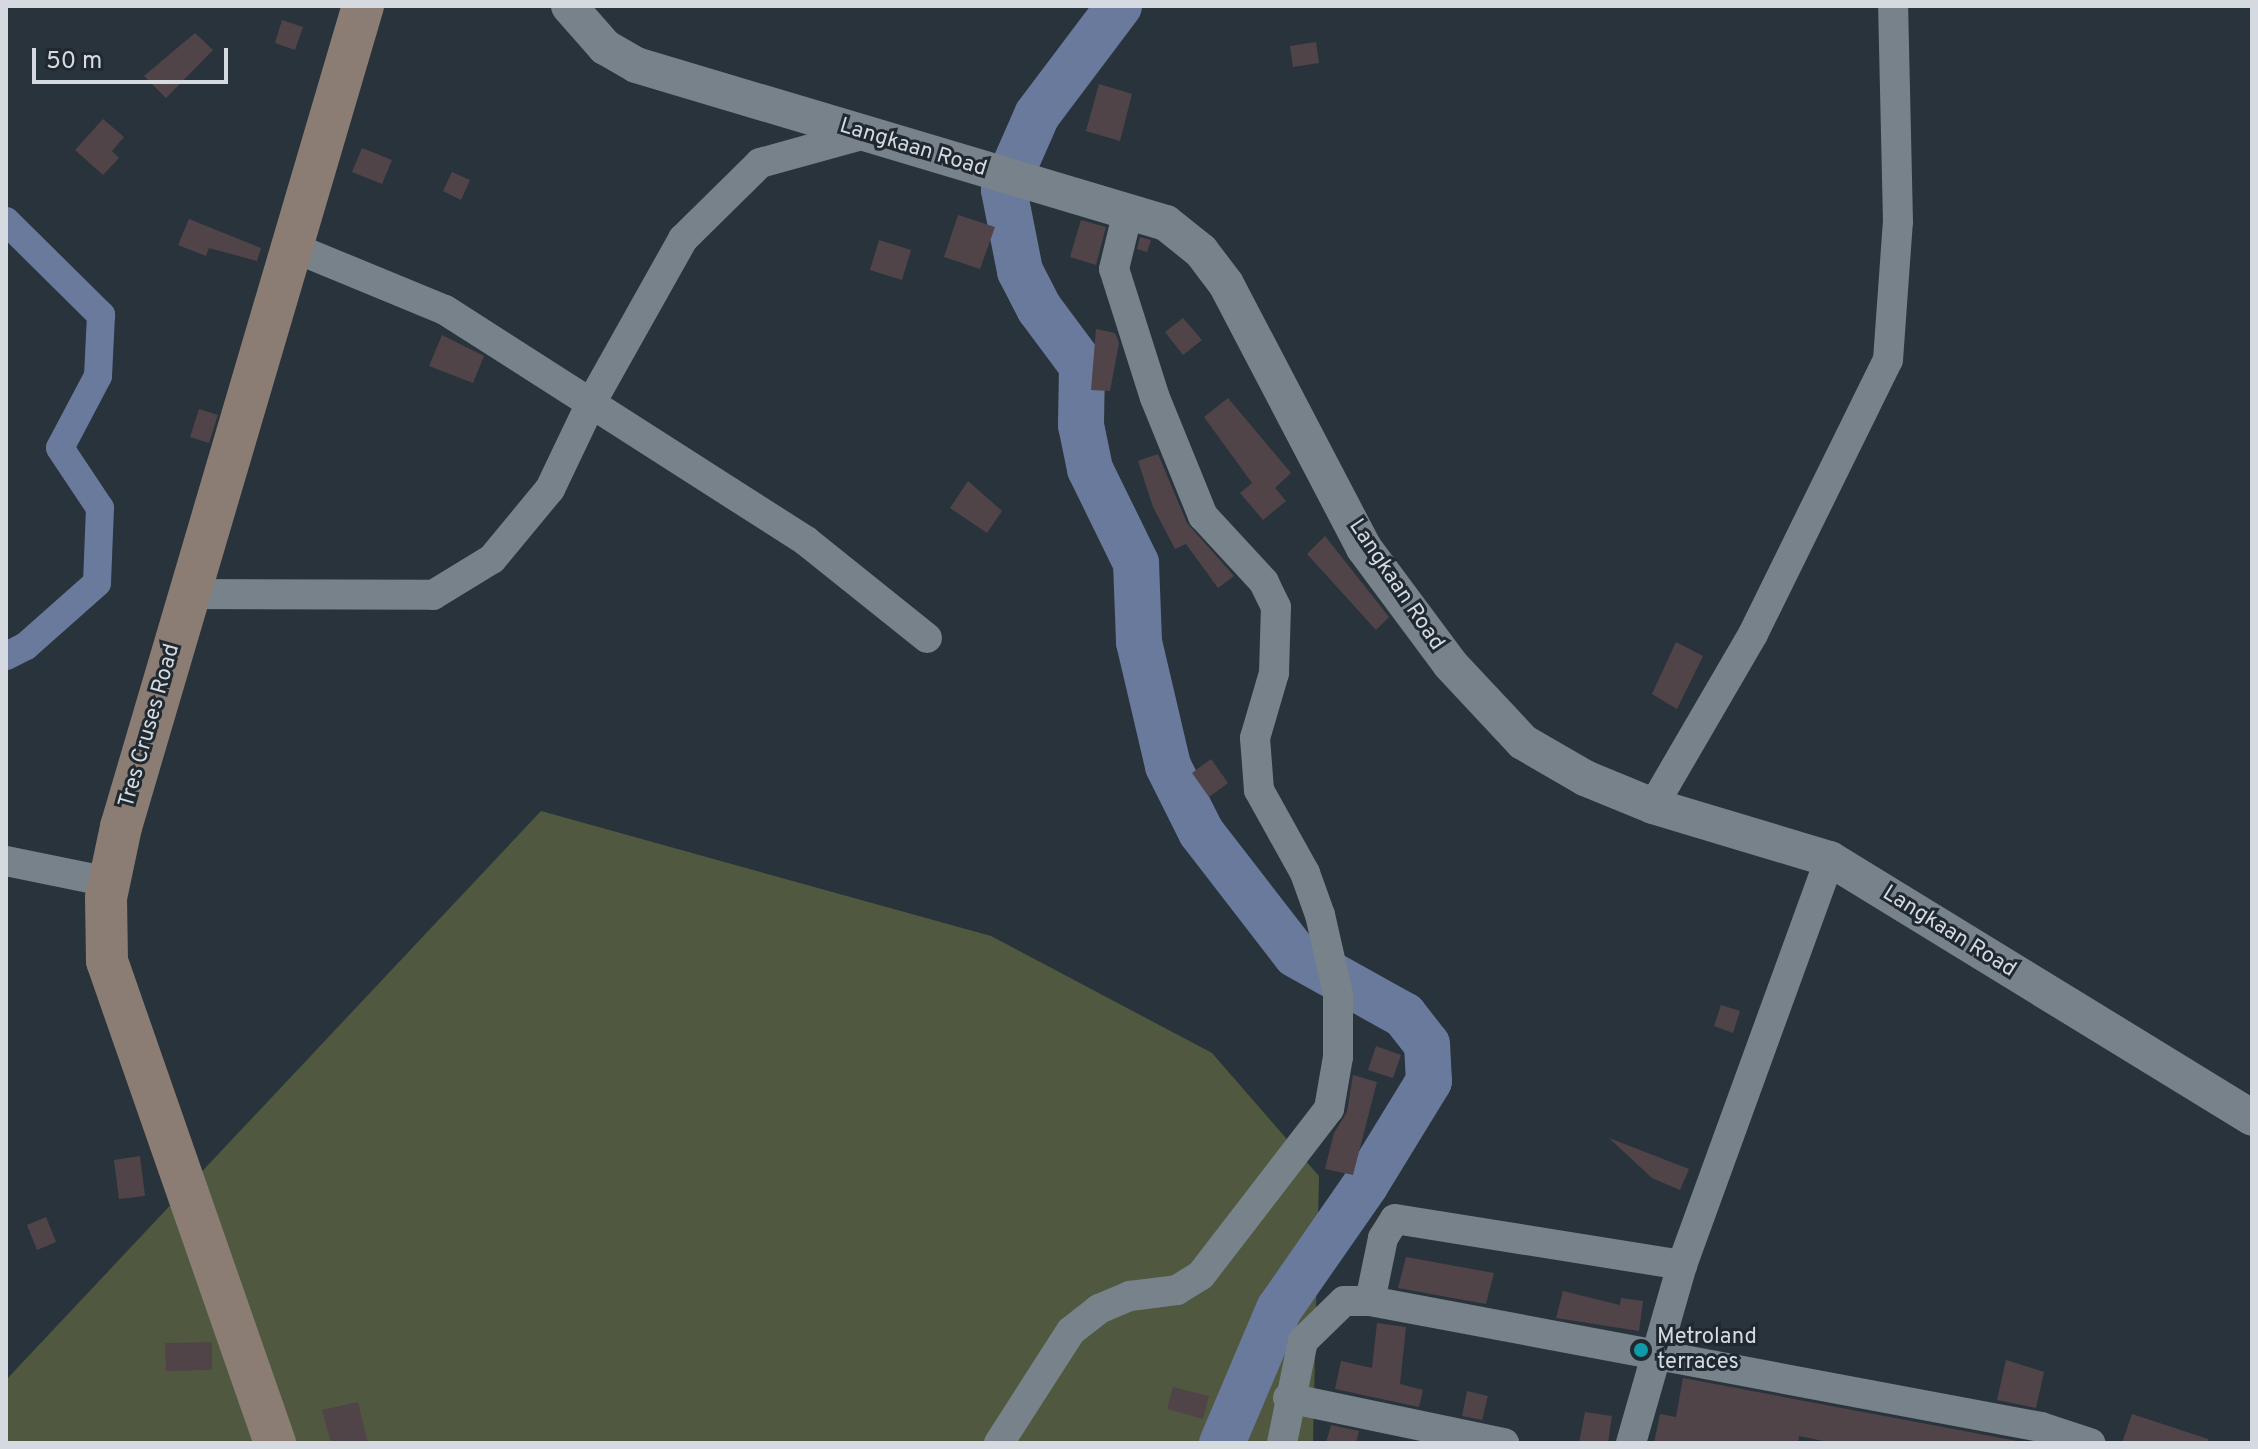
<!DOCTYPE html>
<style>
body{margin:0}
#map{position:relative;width:2258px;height:1449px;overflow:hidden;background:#29333b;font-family:Overpass,sans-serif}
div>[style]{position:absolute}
.green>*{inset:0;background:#50593f}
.canal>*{height:28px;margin:-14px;padding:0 14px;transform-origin:14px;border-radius:14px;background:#697a9d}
.river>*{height:46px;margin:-23px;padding:0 23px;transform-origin:23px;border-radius:23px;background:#697a9d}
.building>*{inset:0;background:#514449}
.minor>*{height:30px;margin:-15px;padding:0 15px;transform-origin:15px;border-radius:15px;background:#77828b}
.tertiary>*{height:36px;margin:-18px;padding:0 18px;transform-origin:18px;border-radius:18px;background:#77828b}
.secondary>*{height:42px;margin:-21px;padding:0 21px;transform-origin:21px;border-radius:21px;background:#8b7d74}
.dots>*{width:22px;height:22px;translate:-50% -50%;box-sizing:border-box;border:4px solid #202930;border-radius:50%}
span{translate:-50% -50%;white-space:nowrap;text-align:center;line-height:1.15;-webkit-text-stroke:6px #202930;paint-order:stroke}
.street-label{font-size:22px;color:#d4dadf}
.poi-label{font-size:22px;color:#d4dadf}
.left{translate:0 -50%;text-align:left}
.frame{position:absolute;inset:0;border:8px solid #d4dadf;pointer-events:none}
.scale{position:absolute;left:32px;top:48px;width:196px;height:36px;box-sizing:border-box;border:4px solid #d4dadf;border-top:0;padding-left:10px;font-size:24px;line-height:28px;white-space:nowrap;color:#d4dadf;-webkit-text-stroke:6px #202930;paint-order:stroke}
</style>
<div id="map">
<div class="green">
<div style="clip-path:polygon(541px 811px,991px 936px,1212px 1053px,1319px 1176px,1313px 1443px,6px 1443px,6px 1380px)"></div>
</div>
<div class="canal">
<div style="left:6px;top:221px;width:134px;rotate:44.7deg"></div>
<div style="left:101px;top:315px;width:61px;rotate:92.8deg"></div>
<div style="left:98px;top:376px;width:81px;rotate:117.8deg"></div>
<div style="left:60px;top:448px;width:72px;rotate:56.3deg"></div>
<div style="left:100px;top:508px;width:75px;rotate:92.3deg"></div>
<div style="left:97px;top:583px;width:95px;rotate:138.4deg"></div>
<div style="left:26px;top:646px;width:22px;rotate:153deg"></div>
</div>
<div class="river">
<div style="left:1119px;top:6px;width:136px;rotate:127deg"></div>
<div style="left:1037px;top:115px;width:82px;rotate:113.7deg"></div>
<div style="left:1004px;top:190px;width:83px;rotate:78.8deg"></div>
<div style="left:1020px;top:271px;width:42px;rotate:62.8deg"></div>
<div style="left:1039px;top:308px;width:72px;rotate:53.4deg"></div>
<div style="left:1082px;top:366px;width:59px;rotate:91deg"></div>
<div style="left:1081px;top:425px;width:45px;rotate:78.4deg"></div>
<div style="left:1090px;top:469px;width:105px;rotate:63.9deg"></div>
<div style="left:1136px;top:563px;width:79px;rotate:87.8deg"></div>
<div style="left:1139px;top:642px;width:127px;rotate:76.8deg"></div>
<div style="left:1168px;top:766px;width:74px;rotate:63.4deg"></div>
<div style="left:1201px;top:832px;width:155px;rotate:52.3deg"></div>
<div style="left:1296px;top:955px;width:124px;rotate:29.1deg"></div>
<div style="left:1404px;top:1015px;width:37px;rotate:52deg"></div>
<div style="left:1427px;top:1044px;width:37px;rotate:87deg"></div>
<div style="left:1429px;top:1081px;width:121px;rotate:121.5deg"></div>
<div style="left:1366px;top:1184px;width:152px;rotate:124.8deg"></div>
<div style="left:1279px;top:1309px;width:146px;rotate:113deg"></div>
</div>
<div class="building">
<div style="clip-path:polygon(282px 20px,303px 27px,295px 50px,275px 43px)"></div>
<div style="clip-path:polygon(195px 33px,213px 50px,166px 98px,144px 76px)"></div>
<div style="clip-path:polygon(1316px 42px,1319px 63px,1293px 67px,1290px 46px)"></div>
<div style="clip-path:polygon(1099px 84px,1132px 94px,1120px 141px,1086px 131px)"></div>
<div style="clip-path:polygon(103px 119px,124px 137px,112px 151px,119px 158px,103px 175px,75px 150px)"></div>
<div style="clip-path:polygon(362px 148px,392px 160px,382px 184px,352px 172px)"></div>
<div style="clip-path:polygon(452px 172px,470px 180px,461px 200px,443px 191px)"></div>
<div style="clip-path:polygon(958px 215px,995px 227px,980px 269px,944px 257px)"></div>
<div style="clip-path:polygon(189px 219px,261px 248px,257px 261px,209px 248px,206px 256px,178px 245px)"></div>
<div style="clip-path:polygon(1081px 220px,1106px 227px,1096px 265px,1070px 257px)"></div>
<div style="clip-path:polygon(1140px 237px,1151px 240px,1147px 252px,1137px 249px)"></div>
<div style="clip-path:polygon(879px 240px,911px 250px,902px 280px,870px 270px)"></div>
<div style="clip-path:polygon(1183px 318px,1202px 340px,1183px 355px,1165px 332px)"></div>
<div style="clip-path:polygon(1096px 329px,1115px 333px,1119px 343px,1110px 391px,1091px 390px)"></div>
<div style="clip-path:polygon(442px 335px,484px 356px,473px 383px,429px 366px)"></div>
<div style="clip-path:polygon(1228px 398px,1291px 473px,1275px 488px,1286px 501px,1263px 520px,1240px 493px,1252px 483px,1204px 417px)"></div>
<div style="clip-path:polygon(199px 409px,218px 415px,209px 443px,190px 437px)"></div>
<div style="clip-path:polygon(1158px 454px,1187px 523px,1234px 576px,1218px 588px,1186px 544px,1175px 549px,1153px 507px,1138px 461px)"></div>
<div style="clip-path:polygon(968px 481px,1002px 511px,987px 533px,950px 508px)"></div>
<div style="clip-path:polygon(1325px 536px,1389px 617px,1376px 630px,1307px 554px)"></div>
<div style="clip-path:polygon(1676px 642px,1703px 656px,1677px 709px,1652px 694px)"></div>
<div style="clip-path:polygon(1211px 759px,1228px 783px,1209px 797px,1192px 773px)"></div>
<div style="clip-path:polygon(1721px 1005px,1740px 1011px,1733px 1033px,1714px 1026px)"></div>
<div style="clip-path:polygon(1376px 1046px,1401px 1055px,1393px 1078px,1368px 1070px)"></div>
<div style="clip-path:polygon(1353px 1075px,1377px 1082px,1353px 1175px,1325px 1169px,1334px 1133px,1347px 1112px)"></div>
<div style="clip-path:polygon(1609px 1138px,1689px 1169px,1680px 1190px,1652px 1178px)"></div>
<div style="clip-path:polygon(140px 1156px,145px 1196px,119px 1199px,114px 1160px)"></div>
<div style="clip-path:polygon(46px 1217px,56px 1242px,37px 1250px,27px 1225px)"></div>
<div style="clip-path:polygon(1406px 1257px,1494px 1273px,1486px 1304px,1398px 1288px)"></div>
<div style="clip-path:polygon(1563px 1291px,1620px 1305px,1621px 1298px,1643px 1301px,1639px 1331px,1556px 1318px)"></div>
<div style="clip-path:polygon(1377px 1323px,1406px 1327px,1400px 1384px,1423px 1390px,1419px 1407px,1335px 1389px,1341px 1361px,1372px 1368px)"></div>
<div style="clip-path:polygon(212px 1342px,212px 1370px,166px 1371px,165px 1343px)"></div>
<div style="clip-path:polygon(2006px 1360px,2044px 1372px,2036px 1408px,1997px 1400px)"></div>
<div style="clip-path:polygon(1683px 1378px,2028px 1443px,1833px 1443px,1799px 1436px,1798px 1443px,1654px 1443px,1660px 1414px,1676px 1417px)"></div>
<div style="clip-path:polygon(1173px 1387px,1209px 1396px,1203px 1419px,1167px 1409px)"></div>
<div style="clip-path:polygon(1467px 1391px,1488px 1396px,1482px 1420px,1462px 1416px)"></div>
<div style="clip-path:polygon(358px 1402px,368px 1443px,331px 1443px,322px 1410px)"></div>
<div style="clip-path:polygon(1585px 1412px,1612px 1416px,1608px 1443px,1579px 1443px)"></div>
<div style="clip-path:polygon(2132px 1414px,2208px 1439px,2208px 1443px,2122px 1443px)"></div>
<div style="clip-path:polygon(1331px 1425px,1359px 1431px,1356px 1443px,1326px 1443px)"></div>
</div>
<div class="minor">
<div style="left:292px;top:247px;width:165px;rotate:22.4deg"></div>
<div style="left:445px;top:310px;width:429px;rotate:32.6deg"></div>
<div style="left:806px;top:541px;width:155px;rotate:38.7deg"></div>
<div style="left:189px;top:594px;width:244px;rotate:0.2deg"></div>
<div style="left:433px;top:595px;width:69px;rotate:-31.4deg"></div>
<div style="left:492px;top:559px;width:91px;rotate:-50.4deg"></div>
<div style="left:550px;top:489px;width:95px;rotate:-64.5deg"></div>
<div style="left:591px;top:403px;width:188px;rotate:-60.7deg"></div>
<div style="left:683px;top:239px;width:108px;rotate:-44.6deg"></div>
<div style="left:760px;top:163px;width:109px;rotate:-15.4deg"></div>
<div style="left:1653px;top:806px;width:199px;rotate:-59.8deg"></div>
<div style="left:1753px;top:634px;width:305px;rotate:-63.8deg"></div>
<div style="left:1888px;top:360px;width:138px;rotate:-85.9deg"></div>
<div style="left:1898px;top:222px;width:216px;rotate:-91.3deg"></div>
<div style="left:6px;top:861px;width:105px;rotate:11.5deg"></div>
<div style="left:1370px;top:1301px;width:64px;rotate:-78.3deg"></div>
<div style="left:1383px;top:1238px;width:22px;rotate:-58deg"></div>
<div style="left:1395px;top:1219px;width:291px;rotate:9.1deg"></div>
<div style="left:1288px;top:1398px;width:221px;rotate:11.8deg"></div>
<div style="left:999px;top:1443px;width:133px;rotate:-57.3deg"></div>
<div style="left:1071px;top:1331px;width:36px;rotate:-38deg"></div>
<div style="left:1099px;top:1309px;width:34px;rotate:-23deg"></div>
<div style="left:1130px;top:1296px;width:47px;rotate:-7.3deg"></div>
<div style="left:1177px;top:1290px;width:28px;rotate:-32deg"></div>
<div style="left:1201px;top:1275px;width:210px;rotate:-52.4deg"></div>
<div style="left:1329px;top:1109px;width:53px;rotate:-80.2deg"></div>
<div style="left:1338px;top:1057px;width:63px;rotate:-90deg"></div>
<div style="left:1338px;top:994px;width:81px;rotate:-102.8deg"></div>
<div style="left:1320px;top:915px;width:45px;rotate:-109.7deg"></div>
<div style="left:1305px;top:873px;width:95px;rotate:-119deg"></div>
<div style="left:1259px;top:790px;width:52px;rotate:-94.4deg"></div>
<div style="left:1255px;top:738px;width:68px;rotate:-73.7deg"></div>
<div style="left:1274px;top:673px;width:66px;rotate:-88.3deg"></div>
<div style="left:1276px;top:607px;width:28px;rotate:-116deg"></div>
<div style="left:1264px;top:582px;width:90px;rotate:-132.7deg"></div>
<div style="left:1203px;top:516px;width:127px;rotate:-112.1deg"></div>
<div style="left:1155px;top:398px;width:135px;rotate:-107.6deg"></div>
<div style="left:1114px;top:269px;width:60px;rotate:-76.4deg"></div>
<div style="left:1282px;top:1443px;width:104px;rotate:-78.4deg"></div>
<div style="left:1303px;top:1341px;width:57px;rotate:-44.3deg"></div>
<div style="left:1344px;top:1301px;width:26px"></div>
<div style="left:1370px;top:1301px;width:683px;rotate:10.64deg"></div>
<div style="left:2041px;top:1427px;width:52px;rotate:18.1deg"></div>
<div style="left:1631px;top:1443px;width:185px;rotate:-74deg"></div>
<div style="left:1682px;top:1265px;width:432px;rotate:-70deg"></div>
</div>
<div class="tertiary">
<div style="left:569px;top:6px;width:55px;rotate:48.7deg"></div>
<div style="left:605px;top:47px;width:36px;rotate:30deg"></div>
<div style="left:636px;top:65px;width:553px;rotate:16.6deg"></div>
<div style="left:1166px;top:223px;width:45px;rotate:38.7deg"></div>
<div style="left:1201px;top:251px;width:41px;rotate:52.9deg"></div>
<div style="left:1226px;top:284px;width:298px;rotate:62.4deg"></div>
<div style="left:1364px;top:548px;width:144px;rotate:53.4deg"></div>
<div style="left:1450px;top:664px;width:107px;rotate:46.9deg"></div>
<div style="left:1523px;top:742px;width:72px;rotate:30.1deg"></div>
<div style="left:1585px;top:778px;width:74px;rotate:22.4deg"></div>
<div style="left:1653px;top:806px;width:185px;rotate:16.7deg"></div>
<div style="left:1830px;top:859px;width:495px;rotate:31.5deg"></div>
</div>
<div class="secondary">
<div style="left:275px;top:1443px;width:510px;rotate:-109.22deg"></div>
<div style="left:107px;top:961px;width:63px;rotate:-90.9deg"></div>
<div style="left:106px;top:898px;width:73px;rotate:-78.1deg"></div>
<div style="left:121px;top:827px;width:856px;rotate:-73.58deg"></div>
</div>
<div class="dots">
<div style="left:1641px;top:1350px;background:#0f9aa8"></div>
</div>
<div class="street-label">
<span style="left:913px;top:148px;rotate:17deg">Langkaan Road</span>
<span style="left:1396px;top:585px;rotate:56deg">Langkaan Road</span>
<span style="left:150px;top:726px;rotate:-74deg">Tres Cruses Road</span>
<span style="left:1949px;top:932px;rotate:32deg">Langkaan Road</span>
</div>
<div class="poi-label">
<span class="left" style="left:1657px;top:1350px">Metroland<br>terraces</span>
</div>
<div class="frame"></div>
<div class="scale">50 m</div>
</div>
